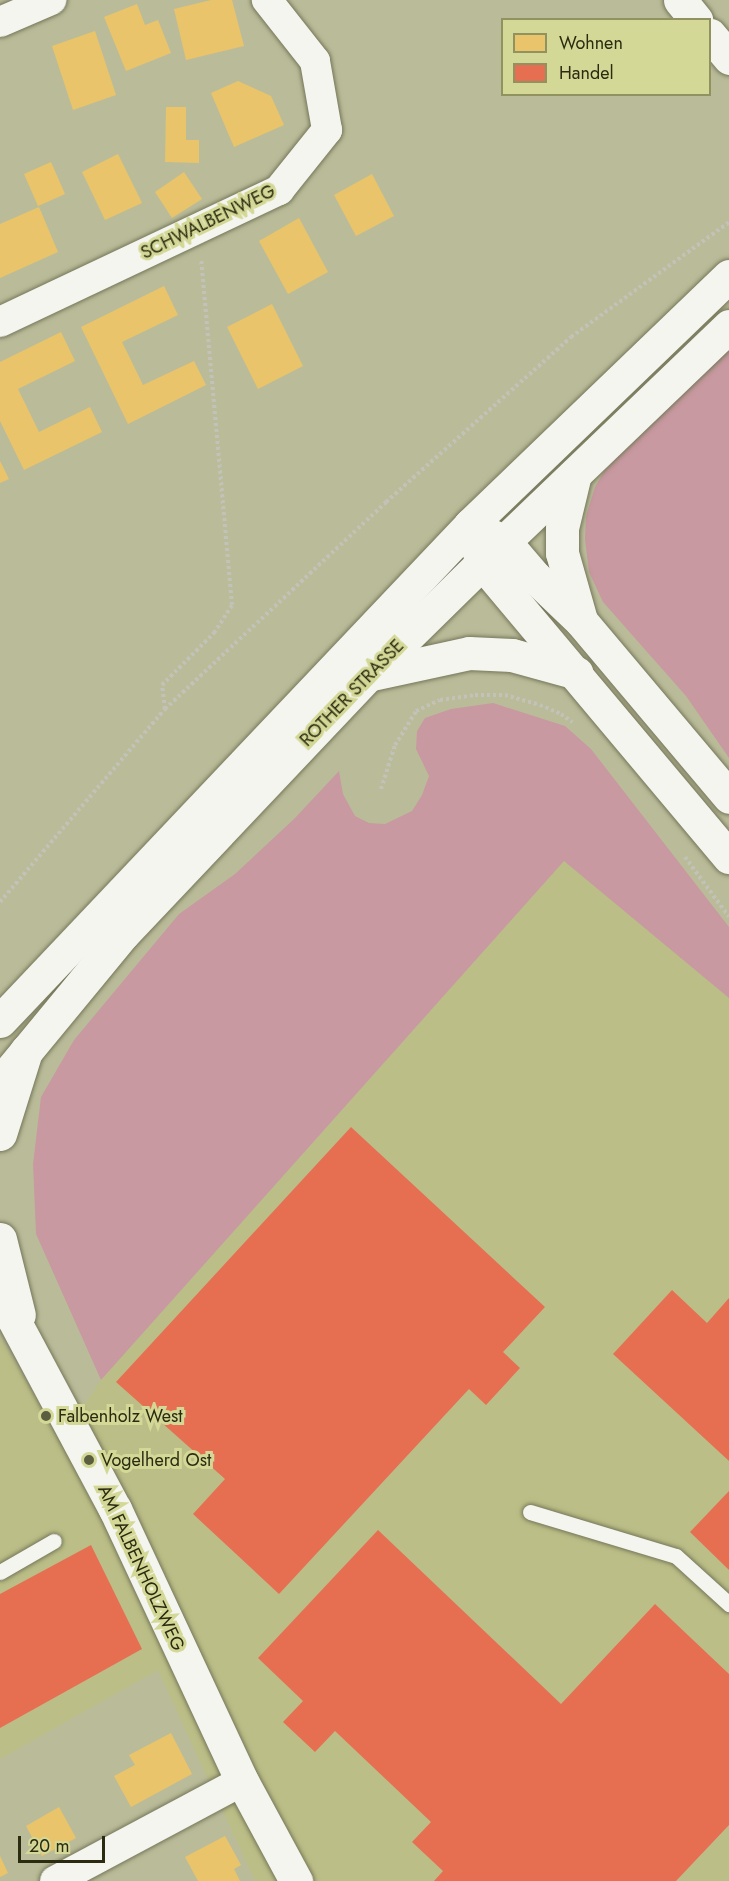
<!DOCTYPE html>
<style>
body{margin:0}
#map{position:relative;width:729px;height:1881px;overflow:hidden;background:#babc99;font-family:Jost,sans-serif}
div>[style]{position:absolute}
.built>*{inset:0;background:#bbbe86}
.green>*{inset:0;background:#c899a0}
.homes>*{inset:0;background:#e9c46a}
.shops>*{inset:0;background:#e76f51}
.path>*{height:4px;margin-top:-2px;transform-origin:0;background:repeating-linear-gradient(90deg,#c2c2b8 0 3px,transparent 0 6px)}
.roads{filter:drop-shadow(0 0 2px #76775a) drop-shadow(0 0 2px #76775a)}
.service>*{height:15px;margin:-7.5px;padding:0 7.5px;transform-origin:7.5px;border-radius:7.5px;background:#f5f5f0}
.minor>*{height:30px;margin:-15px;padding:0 15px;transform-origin:15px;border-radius:15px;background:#f5f5f0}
.tertiary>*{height:33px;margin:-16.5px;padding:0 16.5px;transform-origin:16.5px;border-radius:16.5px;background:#f5f5f0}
.secondary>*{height:33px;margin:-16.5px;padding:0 16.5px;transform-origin:16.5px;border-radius:16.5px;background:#f5f5f0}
.primary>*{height:33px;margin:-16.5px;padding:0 16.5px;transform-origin:16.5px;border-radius:16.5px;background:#f5f5f0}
.motorway>*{height:33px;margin:-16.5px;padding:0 16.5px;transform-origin:16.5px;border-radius:16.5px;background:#f5f5f0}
.dots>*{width:16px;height:16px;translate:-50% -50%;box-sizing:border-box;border:3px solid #d4d896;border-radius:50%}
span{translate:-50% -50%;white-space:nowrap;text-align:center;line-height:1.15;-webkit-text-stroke:6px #d4d896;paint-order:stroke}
.street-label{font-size:18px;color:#2a2b10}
.poi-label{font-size:18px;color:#2a2b10}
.left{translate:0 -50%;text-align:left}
.legend{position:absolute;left:501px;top:18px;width:210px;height:78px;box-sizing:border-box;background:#d4d896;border:2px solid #909360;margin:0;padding:8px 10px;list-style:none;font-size:18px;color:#2a2b10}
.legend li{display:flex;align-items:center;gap:12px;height:30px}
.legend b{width:30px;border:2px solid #909360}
.scale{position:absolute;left:18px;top:1836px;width:87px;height:27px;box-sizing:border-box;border:3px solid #2a2b10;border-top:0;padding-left:8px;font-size:18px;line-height:21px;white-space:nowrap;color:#2a2b10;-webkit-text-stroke:4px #d4d896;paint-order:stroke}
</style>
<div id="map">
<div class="built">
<div style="clip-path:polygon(564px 861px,729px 998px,729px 1881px,255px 1881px,158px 1670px,0 1759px,0 1337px,61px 1441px,101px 1380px)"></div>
</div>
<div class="green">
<div style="clip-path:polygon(729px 348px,729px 758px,686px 696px,603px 602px,589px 572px,585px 539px,586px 516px,595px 487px,605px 470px)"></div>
<div style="clip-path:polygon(493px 703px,565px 726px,591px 749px,729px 927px,729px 998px,564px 861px,101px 1380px,36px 1234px,33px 1164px,41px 1097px,74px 1040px,179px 914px,235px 874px,294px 819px,339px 771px,343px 794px,355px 816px,369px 823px,385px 824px,412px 811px,422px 795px,429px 776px,416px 749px,417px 731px,425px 718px,451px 709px)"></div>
</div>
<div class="homes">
<div style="clip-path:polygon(211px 0,232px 0,244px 46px,186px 60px,174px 9px)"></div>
<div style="clip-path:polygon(137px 4px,145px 25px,158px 20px,171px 53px,126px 71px,104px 17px)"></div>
<div style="clip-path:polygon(95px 31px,116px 95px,73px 110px,52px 46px)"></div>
<div style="clip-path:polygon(238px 81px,271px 96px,284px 125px,234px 147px,211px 93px)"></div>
<div style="clip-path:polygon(166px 107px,186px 107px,186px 140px,199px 140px,199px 163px,165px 162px)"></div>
<div style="clip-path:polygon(118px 154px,142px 203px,105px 220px,82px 172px)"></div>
<div style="clip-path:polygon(51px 162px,65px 194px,38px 206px,24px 174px)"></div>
<div style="clip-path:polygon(184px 172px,202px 199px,172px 218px,155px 192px)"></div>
<div style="clip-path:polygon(372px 174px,394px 216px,356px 236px,334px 195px)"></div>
<div style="clip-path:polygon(39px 207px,58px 252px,0 278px,0 224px)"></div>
<div style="clip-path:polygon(299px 218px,328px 272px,288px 294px,259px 241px)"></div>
<div style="clip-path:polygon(164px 286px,178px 315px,122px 342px,143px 385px,194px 361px,206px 385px,128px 424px,81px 327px)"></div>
<div style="clip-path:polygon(272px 304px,303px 366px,258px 389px,227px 327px)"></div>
<div style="clip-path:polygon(61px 332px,75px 361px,18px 389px,39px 432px,90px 407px,102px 432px,24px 470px,0 421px,0 362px)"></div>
<div style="clip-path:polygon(0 461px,9px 479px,0 483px)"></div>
<div style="clip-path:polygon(171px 1733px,192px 1774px,131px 1807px,114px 1776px,135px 1765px,129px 1755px)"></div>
<div style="clip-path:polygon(59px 1807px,76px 1838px,42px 1856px,26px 1826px)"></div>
<div style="clip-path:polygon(225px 1836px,241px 1865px,234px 1869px,240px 1881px,198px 1881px,185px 1857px)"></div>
<div style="clip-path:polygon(0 1856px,8px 1873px,0 1877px)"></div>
</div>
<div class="shops">
<div style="clip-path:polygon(351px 1127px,545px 1307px,503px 1352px,520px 1368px,486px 1405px,469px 1389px,279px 1594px,193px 1514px,225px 1479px,116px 1382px)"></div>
<div style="clip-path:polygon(672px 1290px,707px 1323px,729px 1298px,729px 1461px,613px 1354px)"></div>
<div style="clip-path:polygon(729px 1491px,729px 1570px,690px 1532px)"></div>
<div style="clip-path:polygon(378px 1530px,561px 1704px,655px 1604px,729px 1674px,729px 1825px,676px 1881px,434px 1881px,443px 1871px,412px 1842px,431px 1822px,335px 1731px,315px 1752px,283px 1722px,303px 1701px,258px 1658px)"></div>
<div style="clip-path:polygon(91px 1545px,142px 1649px,0 1728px,0 1594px)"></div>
</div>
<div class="path">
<div style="left:165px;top:709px;width:24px;rotate:-97deg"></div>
<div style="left:162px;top:685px;width:74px;rotate:-45deg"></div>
<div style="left:214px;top:633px;width:33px;rotate:-57deg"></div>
<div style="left:232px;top:605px;width:347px;rotate:-95.1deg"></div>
<div style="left:381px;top:789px;width:46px;rotate:-72.3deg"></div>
<div style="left:395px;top:745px;width:40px;rotate:-58deg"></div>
<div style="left:416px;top:711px;width:26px;rotate:-25deg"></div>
<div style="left:440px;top:700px;width:35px;rotate:-8deg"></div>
<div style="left:475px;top:695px;width:30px"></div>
<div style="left:505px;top:695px;width:36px;rotate:16deg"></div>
<div style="left:540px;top:705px;width:23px;rotate:23deg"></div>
<div style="left:561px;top:714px;width:14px;rotate:36deg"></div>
<div style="left:685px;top:857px;width:74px;rotate:53.7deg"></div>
<div style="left:0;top:902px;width:254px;rotate:-49.5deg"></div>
<div style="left:165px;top:709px;width:303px;rotate:-43.1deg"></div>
<div style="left:386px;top:502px;width:248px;rotate:-41.7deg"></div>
<div style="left:571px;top:337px;width:195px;rotate:-36deg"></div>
</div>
<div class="roads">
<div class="service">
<div style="left:530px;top:1512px;width:152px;rotate:16.8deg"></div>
<div style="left:676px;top:1556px;width:72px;rotate:42.2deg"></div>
<div style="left:0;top:1572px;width:62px;rotate:-29.9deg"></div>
</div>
<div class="minor">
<div style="left:0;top:22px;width:56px;rotate:-23.3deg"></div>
<div style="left:0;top:322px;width:309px;rotate:-25.3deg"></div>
<div style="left:279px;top:190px;width:77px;rotate:-51.3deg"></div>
<div style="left:327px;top:130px;width:70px;rotate:-99.9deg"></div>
<div style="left:315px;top:61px;width:78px;rotate:-128.2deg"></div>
<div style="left:55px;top:1881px;width:212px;rotate:-28.1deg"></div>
</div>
<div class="tertiary">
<div style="left:0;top:1134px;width:87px;rotate:-72.6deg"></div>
<div style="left:0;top:1239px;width:78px;rotate:76deg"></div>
<div style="left:0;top:1294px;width:244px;rotate:61.9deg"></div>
<div style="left:115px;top:1509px;width:300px;rotate:65deg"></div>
<div style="left:242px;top:1781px;width:114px;rotate:61.6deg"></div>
</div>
<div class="secondary">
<div style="left:0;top:1021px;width:683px;rotate:-46.54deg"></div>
<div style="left:0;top:1083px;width:193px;rotate:-50.5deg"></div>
<div style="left:123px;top:934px;width:357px;rotate:-46.6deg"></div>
<div style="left:368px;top:675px;width:160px;rotate:-44.5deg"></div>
</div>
<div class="primary">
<div style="left:470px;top:525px;width:359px;rotate:-43.9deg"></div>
<div style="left:483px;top:562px;width:341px;rotate:-43.8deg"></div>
</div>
<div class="motorway">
<div style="left:680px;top:0;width:26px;rotate:51deg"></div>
<div style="left:710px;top:35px;width:30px;rotate:50deg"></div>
<div style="left:575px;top:474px;width:56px;rotate:103.5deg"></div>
<div style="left:562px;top:528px;width:25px;rotate:90deg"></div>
<div style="left:562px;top:553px;width:70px;rotate:74.2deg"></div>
<div style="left:470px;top:525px;width:40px;rotate:72deg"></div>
<div style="left:482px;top:563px;width:384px;rotate:50deg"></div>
<div style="left:470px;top:525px;width:39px;rotate:26deg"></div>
<div style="left:505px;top:542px;width:46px;rotate:49.4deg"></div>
<div style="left:535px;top:577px;width:64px;rotate:43.7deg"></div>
<div style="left:581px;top:621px;width:230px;rotate:49.9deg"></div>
<div style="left:368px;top:675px;width:103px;rotate:-12.3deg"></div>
<div style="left:469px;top:653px;width:43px;rotate:2.7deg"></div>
<div style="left:512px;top:655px;width:67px;rotate:15.5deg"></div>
</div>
</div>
<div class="dots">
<div style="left:46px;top:1416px;background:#5c5e40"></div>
<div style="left:89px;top:1460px;background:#5c5e40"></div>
</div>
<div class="street-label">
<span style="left:208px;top:222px;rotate:-26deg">SCHWALBENWEG</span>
<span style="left:352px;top:693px;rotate:-46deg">ROTHER STRASSE</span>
<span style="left:141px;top:1568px;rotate:65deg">AM FALBENHOLZWEG</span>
</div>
<div class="poi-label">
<span class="left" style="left:58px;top:1416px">Falbenholz West</span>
<span class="left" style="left:101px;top:1460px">Vogelherd Ost</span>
</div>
<ul class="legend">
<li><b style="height:16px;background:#e9c46a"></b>Wohnen</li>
<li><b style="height:16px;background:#e76f51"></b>Handel</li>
</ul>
<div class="scale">20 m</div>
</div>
